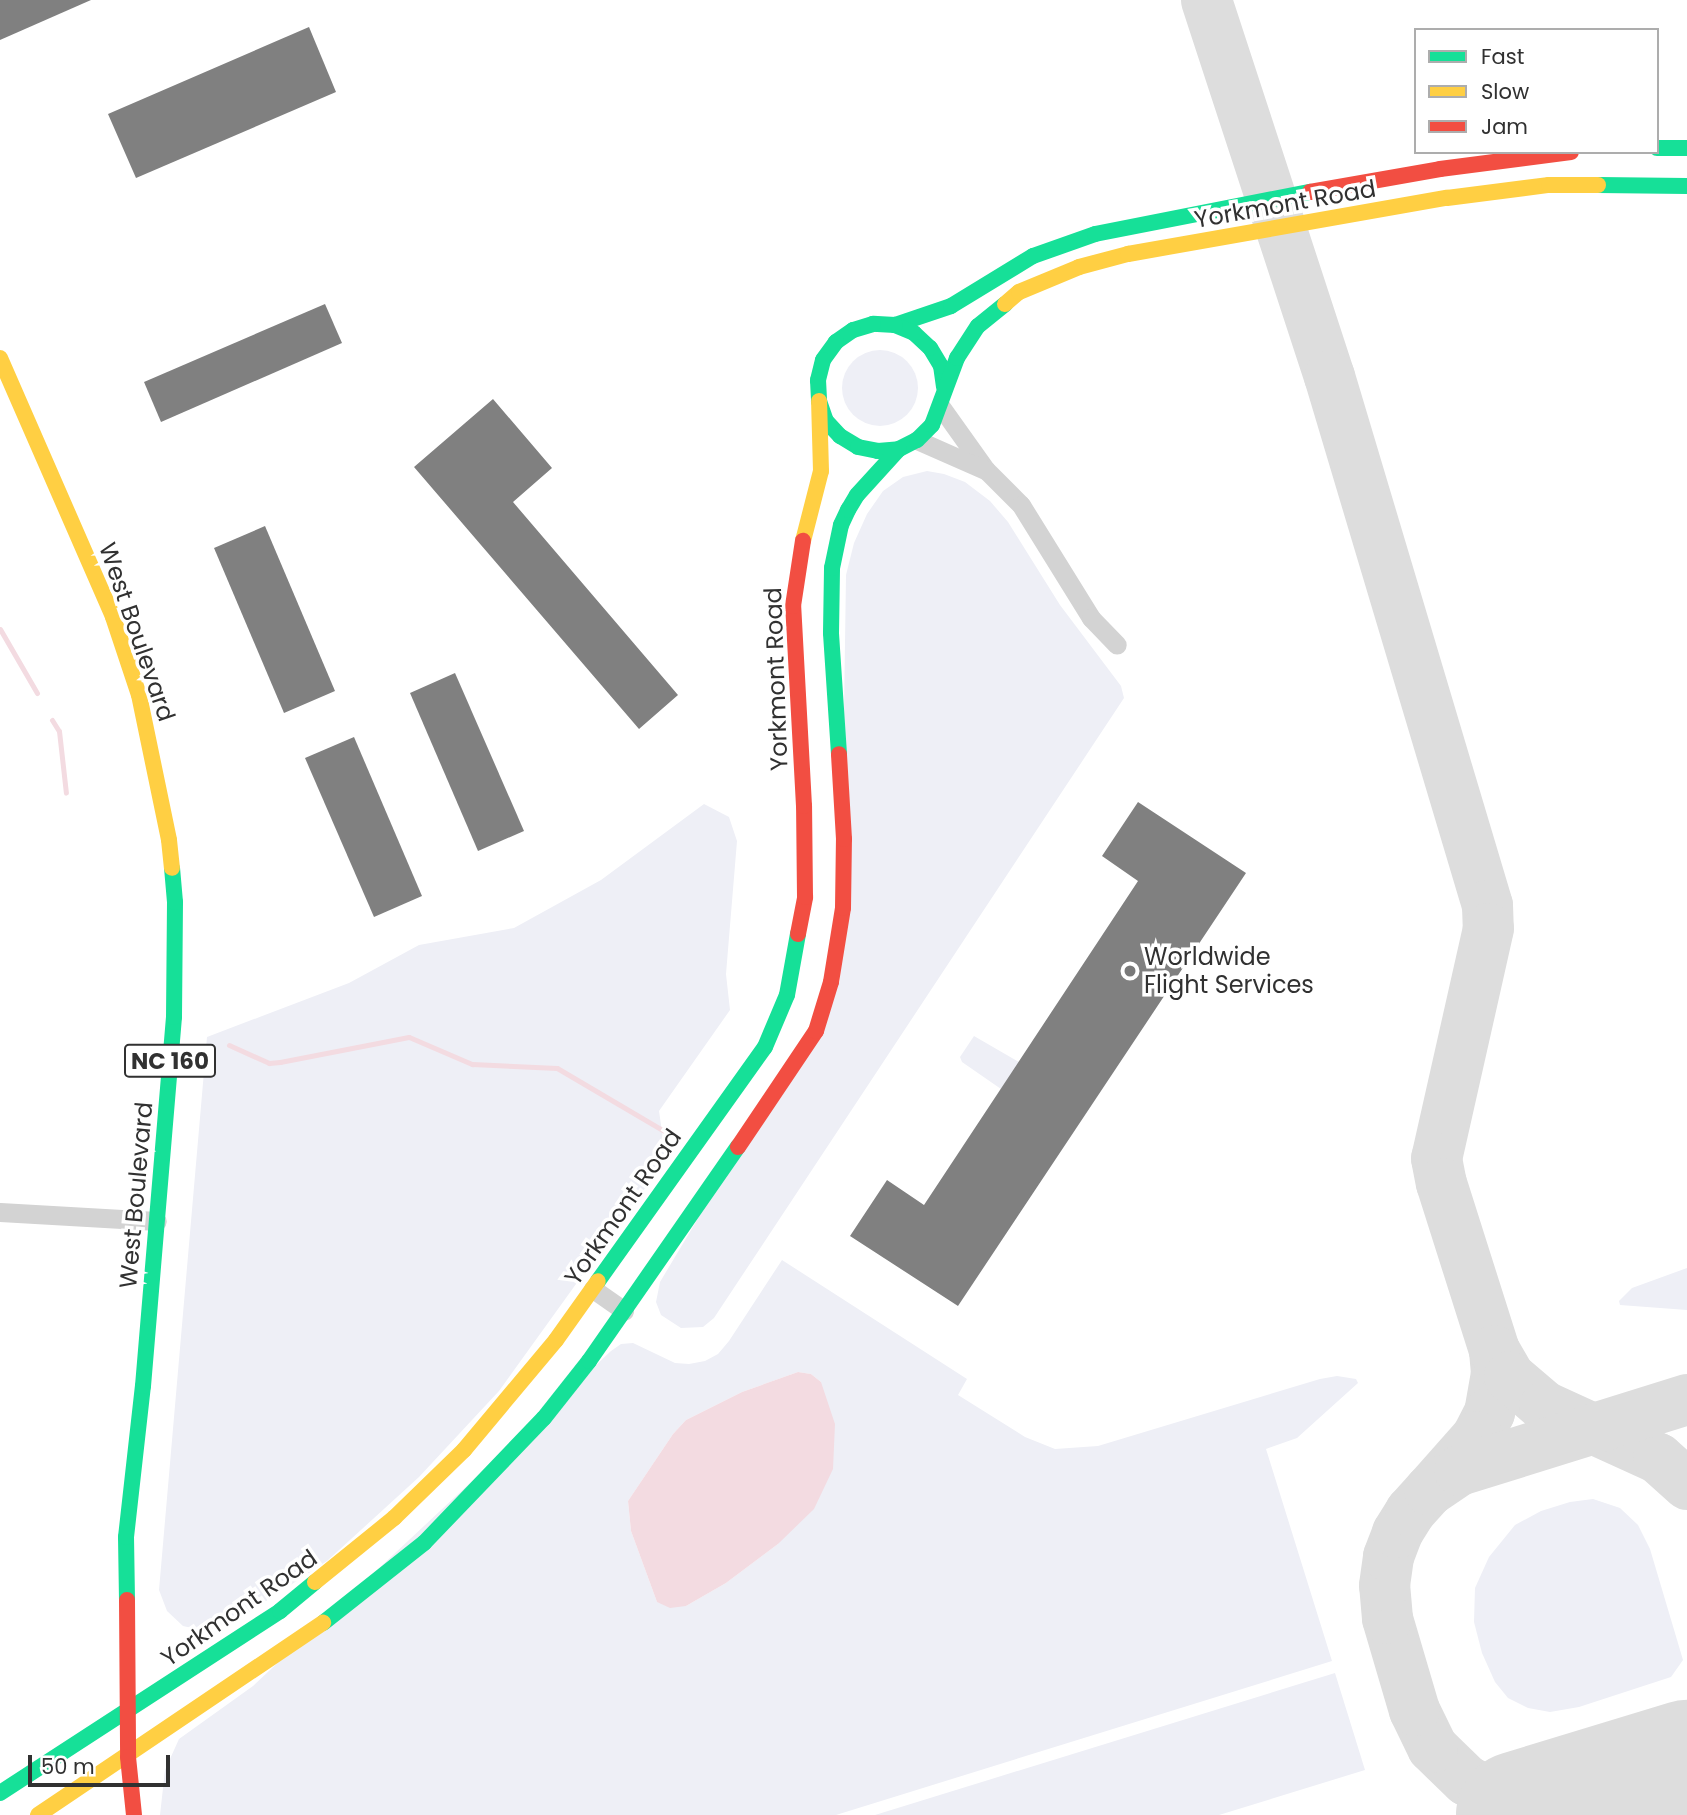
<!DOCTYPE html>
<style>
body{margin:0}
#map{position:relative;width:1687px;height:1815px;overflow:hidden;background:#fff;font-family:Poppins,sans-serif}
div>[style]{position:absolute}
.green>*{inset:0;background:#eeeff6}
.round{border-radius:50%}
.water>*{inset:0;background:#f3dbe1}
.stream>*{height:5px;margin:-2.5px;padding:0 2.5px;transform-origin:2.5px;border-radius:2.5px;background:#f3dbe1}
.taxiway>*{height:51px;margin:-25.5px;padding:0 25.5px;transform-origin:25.5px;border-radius:25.5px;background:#ddd}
.runway>*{height:128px;margin:-64px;padding:0 64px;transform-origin:64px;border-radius:64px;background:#ddd}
.building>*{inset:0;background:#808080}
.street>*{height:19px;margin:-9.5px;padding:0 9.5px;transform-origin:9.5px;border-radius:9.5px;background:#d3d3d3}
.fast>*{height:16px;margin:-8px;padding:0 8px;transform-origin:8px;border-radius:8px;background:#16e098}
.slow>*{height:16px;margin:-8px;padding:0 8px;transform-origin:8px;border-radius:8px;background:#ffcf43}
.jam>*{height:16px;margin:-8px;padding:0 8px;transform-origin:8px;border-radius:8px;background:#f24e42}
.dots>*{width:19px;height:19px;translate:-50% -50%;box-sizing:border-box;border:4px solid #fff;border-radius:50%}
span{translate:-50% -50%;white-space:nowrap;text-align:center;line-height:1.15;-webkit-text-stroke:7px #fff;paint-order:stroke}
.shield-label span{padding:2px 5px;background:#fff;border:2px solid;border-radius:5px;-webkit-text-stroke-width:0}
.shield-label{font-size:23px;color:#313131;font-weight:700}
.street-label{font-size:24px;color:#313131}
.poi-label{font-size:24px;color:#313131}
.left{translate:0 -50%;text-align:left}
.legend{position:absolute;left:1414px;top:28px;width:245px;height:126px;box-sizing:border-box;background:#fff;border:2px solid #adadad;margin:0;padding:9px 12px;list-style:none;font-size:21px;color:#313131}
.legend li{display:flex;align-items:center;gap:14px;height:35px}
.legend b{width:35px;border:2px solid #adadad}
.scale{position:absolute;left:28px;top:1755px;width:142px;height:32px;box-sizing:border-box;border:4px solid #313131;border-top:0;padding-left:9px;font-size:21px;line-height:24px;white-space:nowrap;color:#313131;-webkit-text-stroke:5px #fff;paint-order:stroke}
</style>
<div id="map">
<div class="green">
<div class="round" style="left:842px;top:350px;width:76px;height:76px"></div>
<div style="clip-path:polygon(927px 471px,944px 474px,965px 482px,990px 501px,1008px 522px,1060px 605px,1121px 686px,1124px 698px,714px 1318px,703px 1327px,681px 1328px,661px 1315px,656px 1302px,660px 1282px,840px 981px,846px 575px,854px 543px,867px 514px,883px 491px,903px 477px)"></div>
<div style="clip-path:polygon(704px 804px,729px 817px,737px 841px,726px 974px,730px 1010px,659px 1111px,666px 1159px,499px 1391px,419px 1477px,327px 1561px,231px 1624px,205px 1631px,183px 1626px,167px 1611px,159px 1590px,207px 1037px,349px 983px,419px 945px,514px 928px,601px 880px)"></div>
<div style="clip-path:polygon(974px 1036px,1019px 1062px,1001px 1089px,962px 1062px,960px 1057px)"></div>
<div style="clip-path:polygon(evenodd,782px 1260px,967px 1379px,958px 1395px,1025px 1437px,1055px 1449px,1098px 1446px,1320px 1379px,1337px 1376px,1356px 1379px,1358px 1383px,1297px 1438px,1266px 1449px,1332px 1661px,836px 1815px,160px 1815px,165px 1770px,179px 1739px,253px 1686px,611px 1351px,621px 1344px,633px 1343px,675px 1363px,689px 1364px,705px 1361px,718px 1354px,729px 1341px,782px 1260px,798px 1372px,811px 1374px,821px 1382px,778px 1544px,726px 1583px,686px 1606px,657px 1602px,631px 1531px,628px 1501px,673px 1434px,686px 1420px,742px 1392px,798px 1372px)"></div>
<div style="clip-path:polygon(1687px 1268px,1687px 1310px,1620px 1305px,1619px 1301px,1632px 1288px)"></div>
<div style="clip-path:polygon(1593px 1499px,1620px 1508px,1638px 1525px,1650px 1549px,1683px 1660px,1671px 1677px,1579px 1707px,1550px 1712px,1528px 1708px,1508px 1698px,1495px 1682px,1482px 1653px,1474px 1622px,1475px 1588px,1489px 1557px,1515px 1525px,1541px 1511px,1570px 1502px)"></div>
<div style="clip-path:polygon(1335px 1673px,1365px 1770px,1219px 1815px,875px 1815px)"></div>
</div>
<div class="water">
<div style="clip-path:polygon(798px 1372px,811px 1374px,821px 1382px,835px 1424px,833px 1469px,814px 1509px,778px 1544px,726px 1583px,686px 1606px,670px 1608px,657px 1602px,631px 1531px,628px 1501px,673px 1434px,686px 1420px,742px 1392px)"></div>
</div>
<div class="stream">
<div style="left:0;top:629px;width:74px;rotate:60deg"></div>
<div style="left:52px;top:720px;width:13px;rotate:58deg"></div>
<div style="left:59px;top:731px;width:62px;rotate:83.6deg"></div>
<div style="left:229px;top:1045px;width:44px;rotate:24.2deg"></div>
<div style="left:269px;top:1063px;width:11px;rotate:-5deg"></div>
<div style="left:280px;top:1062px;width:131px;rotate:-11deg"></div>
<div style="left:409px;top:1037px;width:69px;rotate:23.2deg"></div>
<div style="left:472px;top:1064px;width:85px;rotate:2.7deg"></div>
<div style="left:557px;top:1068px;width:124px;rotate:30.5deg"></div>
</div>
<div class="taxiway">
<div style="left:1206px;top:0;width:396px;rotate:71.9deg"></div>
<div style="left:1329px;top:376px;width:552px;rotate:73.37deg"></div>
<div style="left:1487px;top:905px;width:23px;rotate:88deg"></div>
<div style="left:1488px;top:928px;width:236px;rotate:102.7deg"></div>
<div style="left:1436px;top:1158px;width:25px;rotate:79deg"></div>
<div style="left:1441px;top:1183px;width:175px;rotate:72.4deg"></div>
<div style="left:1494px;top:1350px;width:23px;rotate:85deg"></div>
<div style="left:1496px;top:1373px;width:40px;rotate:100deg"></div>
<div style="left:1489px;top:1412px;width:27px;rotate:117deg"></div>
<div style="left:1477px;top:1436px;width:72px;rotate:131.6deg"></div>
<div style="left:1494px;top:1350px;width:30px;rotate:60deg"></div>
<div style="left:1509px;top:1376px;width:46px;rotate:40.6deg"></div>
<div style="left:1544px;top:1406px;width:125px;rotate:24.5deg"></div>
<div style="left:1658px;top:1458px;width:39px;rotate:42deg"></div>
<div style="left:1563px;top:1802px;width:65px;rotate:-175.6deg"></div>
<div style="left:1498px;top:1797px;width:36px;rotate:-152deg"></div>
<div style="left:1466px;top:1780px;width:47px;rotate:-135.9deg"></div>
<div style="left:1432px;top:1747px;width:41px;rotate:-115.9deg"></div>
<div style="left:1414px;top:1710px;width:96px;rotate:-106.4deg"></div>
<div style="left:1387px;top:1618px;width:33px;rotate:-95deg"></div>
<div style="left:1384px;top:1585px;width:29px;rotate:-82deg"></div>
<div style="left:1388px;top:1556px;width:26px;rotate:-69deg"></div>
<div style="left:1397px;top:1532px;width:25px;rotate:-58deg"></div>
<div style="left:1410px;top:1511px;width:28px;rotate:-48deg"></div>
<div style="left:1429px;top:1490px;width:36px;rotate:-34deg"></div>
<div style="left:1459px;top:1470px;width:239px;rotate:-17.3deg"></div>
</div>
<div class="runway">
<div style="left:1520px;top:1815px;width:175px;rotate:-17deg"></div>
</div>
<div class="building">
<div style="clip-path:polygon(0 0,91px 0,0 40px)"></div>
<div style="clip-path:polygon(309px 27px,336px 92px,136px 178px,108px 114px)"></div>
<div style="clip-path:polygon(325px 304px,342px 343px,161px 422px,144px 382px)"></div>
<div style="clip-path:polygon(493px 399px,552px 468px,513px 502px,678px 695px,639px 729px,414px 467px)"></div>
<div style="clip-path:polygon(265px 526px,335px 691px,284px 713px,214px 548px)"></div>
<div style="clip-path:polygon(455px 673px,524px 831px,478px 851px,410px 693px)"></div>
<div style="clip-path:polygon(354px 737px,422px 896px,374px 917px,305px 758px)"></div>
<div style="clip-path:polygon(1138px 802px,1246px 873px,958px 1306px,850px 1236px,887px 1180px,924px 1205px,1138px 881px,1102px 856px)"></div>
</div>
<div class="street">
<div style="left:941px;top:407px;width:77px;rotate:54.5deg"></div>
<div style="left:986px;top:470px;width:49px;rotate:45deg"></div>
<div style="left:1021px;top:505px;width:133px;rotate:58.2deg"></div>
<div style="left:1091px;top:618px;width:37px;rotate:46deg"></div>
<div style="left:917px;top:440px;width:74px;rotate:23.8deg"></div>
<div style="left:0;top:1212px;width:157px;rotate:3.3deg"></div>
<div style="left:593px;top:1289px;width:38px;rotate:35deg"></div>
</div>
<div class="fast">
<div style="left:1657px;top:148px;width:30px"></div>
<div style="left:1598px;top:185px;width:89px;rotate:0.6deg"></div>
<div style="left:895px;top:325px;width:59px;rotate:-18.7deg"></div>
<div style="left:951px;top:306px;width:96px;rotate:-31.4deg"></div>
<div style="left:1033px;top:256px;width:66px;rotate:-19.5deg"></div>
<div style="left:1095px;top:234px;width:219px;rotate:-11.1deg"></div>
<div style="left:944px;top:387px;width:21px;rotate:-98deg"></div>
<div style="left:941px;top:366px;width:21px;rotate:-121deg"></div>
<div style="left:930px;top:348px;width:22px;rotate:-137deg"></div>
<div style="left:914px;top:333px;width:21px;rotate:-157deg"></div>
<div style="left:895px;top:325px;width:22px;rotate:-177deg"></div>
<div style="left:873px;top:324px;width:21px;rotate:163deg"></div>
<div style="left:853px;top:330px;width:21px;rotate:145deg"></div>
<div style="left:836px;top:342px;width:22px;rotate:126deg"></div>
<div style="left:823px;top:360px;width:21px;rotate:104deg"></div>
<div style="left:818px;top:380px;width:21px;rotate:87deg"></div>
<div style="left:819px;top:401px;width:21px;rotate:71deg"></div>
<div style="left:826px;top:421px;width:21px;rotate:47deg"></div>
<div style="left:840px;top:436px;width:21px;rotate:31deg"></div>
<div style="left:858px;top:447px;width:20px;rotate:11deg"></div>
<div style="left:878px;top:451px;width:21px;rotate:-5deg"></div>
<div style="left:899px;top:449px;width:20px;rotate:-27deg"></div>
<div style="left:917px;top:440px;width:21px;rotate:-45deg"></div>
<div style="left:932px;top:425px;width:72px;rotate:-69.5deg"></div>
<div style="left:957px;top:358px;width:38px;rotate:-57deg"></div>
<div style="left:978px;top:326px;width:35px;rotate:-39deg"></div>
<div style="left:839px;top:754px;width:121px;rotate:-93.8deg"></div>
<div style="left:831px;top:633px;width:65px;rotate:-89.1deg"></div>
<div style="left:832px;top:568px;width:44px;rotate:-78.2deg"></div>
<div style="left:841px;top:525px;width:17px;rotate:-65deg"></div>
<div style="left:848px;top:510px;width:17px;rotate:-59deg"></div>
<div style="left:857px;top:495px;width:62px;rotate:-47.6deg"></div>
<div style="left:598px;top:1281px;width:287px;rotate:-54.5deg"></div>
<div style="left:765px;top:1047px;width:56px;rotate:-67.1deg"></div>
<div style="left:787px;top:995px;width:62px;rotate:-79.8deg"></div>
<div style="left:127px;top:1600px;width:63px;rotate:-90.9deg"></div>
<div style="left:126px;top:1537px;width:152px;rotate:-83.6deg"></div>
<div style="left:143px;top:1386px;width:370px;rotate:-85.2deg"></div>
<div style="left:174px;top:1017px;width:115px;rotate:-89.5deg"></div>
<div style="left:175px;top:902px;width:34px;rotate:-95deg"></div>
<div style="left:323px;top:1623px;width:129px;rotate:-38.4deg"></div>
<div style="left:424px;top:1543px;width:173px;rotate:-46.2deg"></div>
<div style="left:544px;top:1418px;width:73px;rotate:-51.7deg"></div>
<div style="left:589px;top:1361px;width:261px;rotate:-55.2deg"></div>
<div style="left:0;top:1793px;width:334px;rotate:-33deg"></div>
<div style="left:280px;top:1611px;width:45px;rotate:-39.6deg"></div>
</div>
<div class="slow">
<div style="left:1005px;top:304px;width:18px;rotate:-41deg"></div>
<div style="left:1019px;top:292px;width:65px;rotate:-22.6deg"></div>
<div style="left:1079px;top:267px;width:51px;rotate:-14.9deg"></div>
<div style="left:1128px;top:254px;width:324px;rotate:-10deg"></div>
<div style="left:1447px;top:198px;width:103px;rotate:-7.3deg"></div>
<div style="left:1549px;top:185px;width:49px"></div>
<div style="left:0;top:358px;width:283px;rotate:66.4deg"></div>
<div style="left:113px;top:617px;width:82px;rotate:71.6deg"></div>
<div style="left:139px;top:695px;width:148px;rotate:78.3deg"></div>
<div style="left:169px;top:840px;width:28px;rotate:84deg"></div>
<div style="left:803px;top:541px;width:72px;rotate:-75.6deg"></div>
<div style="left:821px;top:471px;width:70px;rotate:-91.6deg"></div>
<div style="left:315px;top:1582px;width:102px;rotate:-39deg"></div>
<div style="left:394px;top:1518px;width:98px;rotate:-44.2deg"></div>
<div style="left:464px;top:1450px;width:143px;rotate:-50.1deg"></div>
<div style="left:556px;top:1340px;width:72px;rotate:-54.6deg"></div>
<div style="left:38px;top:1815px;width:344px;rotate:-34deg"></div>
</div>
<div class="jam">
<div style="left:1310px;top:192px;width:132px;rotate:-10deg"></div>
<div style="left:1440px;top:169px;width:132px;rotate:-7.4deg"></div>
<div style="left:798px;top:934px;width:38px;rotate:-79deg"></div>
<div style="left:805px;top:897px;width:91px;rotate:-90.6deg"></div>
<div style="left:804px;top:806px;width:200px;rotate:-93.1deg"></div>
<div style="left:793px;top:606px;width:66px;rotate:-81.3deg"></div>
<div style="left:738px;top:1147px;width:140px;rotate:-56.1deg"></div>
<div style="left:816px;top:1031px;width:51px;rotate:-73deg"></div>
<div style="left:831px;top:982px;width:75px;rotate:-80.8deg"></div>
<div style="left:843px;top:908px;width:69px;rotate:-89.2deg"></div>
<div style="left:844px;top:839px;width:85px;rotate:-93.4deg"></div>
<div style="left:127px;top:1600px;width:157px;rotate:89.6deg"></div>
<div style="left:128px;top:1757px;width:58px;rotate:84.1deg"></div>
</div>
<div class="dots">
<div style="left:1130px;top:971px;background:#797979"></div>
</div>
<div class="shield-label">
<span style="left:170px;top:1061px">NC 160</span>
</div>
<div class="street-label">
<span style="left:1285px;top:204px;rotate:-10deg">Yorkmont Road</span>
<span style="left:137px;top:632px;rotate:71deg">West Boulevard</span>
<span style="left:776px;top:679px;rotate:-92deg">Yorkmont Road</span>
<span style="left:136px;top:1195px;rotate:-85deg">West Boulevard</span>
<span style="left:623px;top:1207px;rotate:-55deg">Yorkmont Road</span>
<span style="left:239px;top:1608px;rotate:-35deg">Yorkmont Road</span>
</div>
<div class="poi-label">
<span class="left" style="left:1144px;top:971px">Worldwide<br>Flight Services</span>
</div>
<ul class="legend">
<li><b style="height:9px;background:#16e098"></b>Fast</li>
<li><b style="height:9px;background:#ffcf43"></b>Slow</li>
<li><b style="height:9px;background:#f24e42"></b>Jam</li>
</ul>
<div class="scale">50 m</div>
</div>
